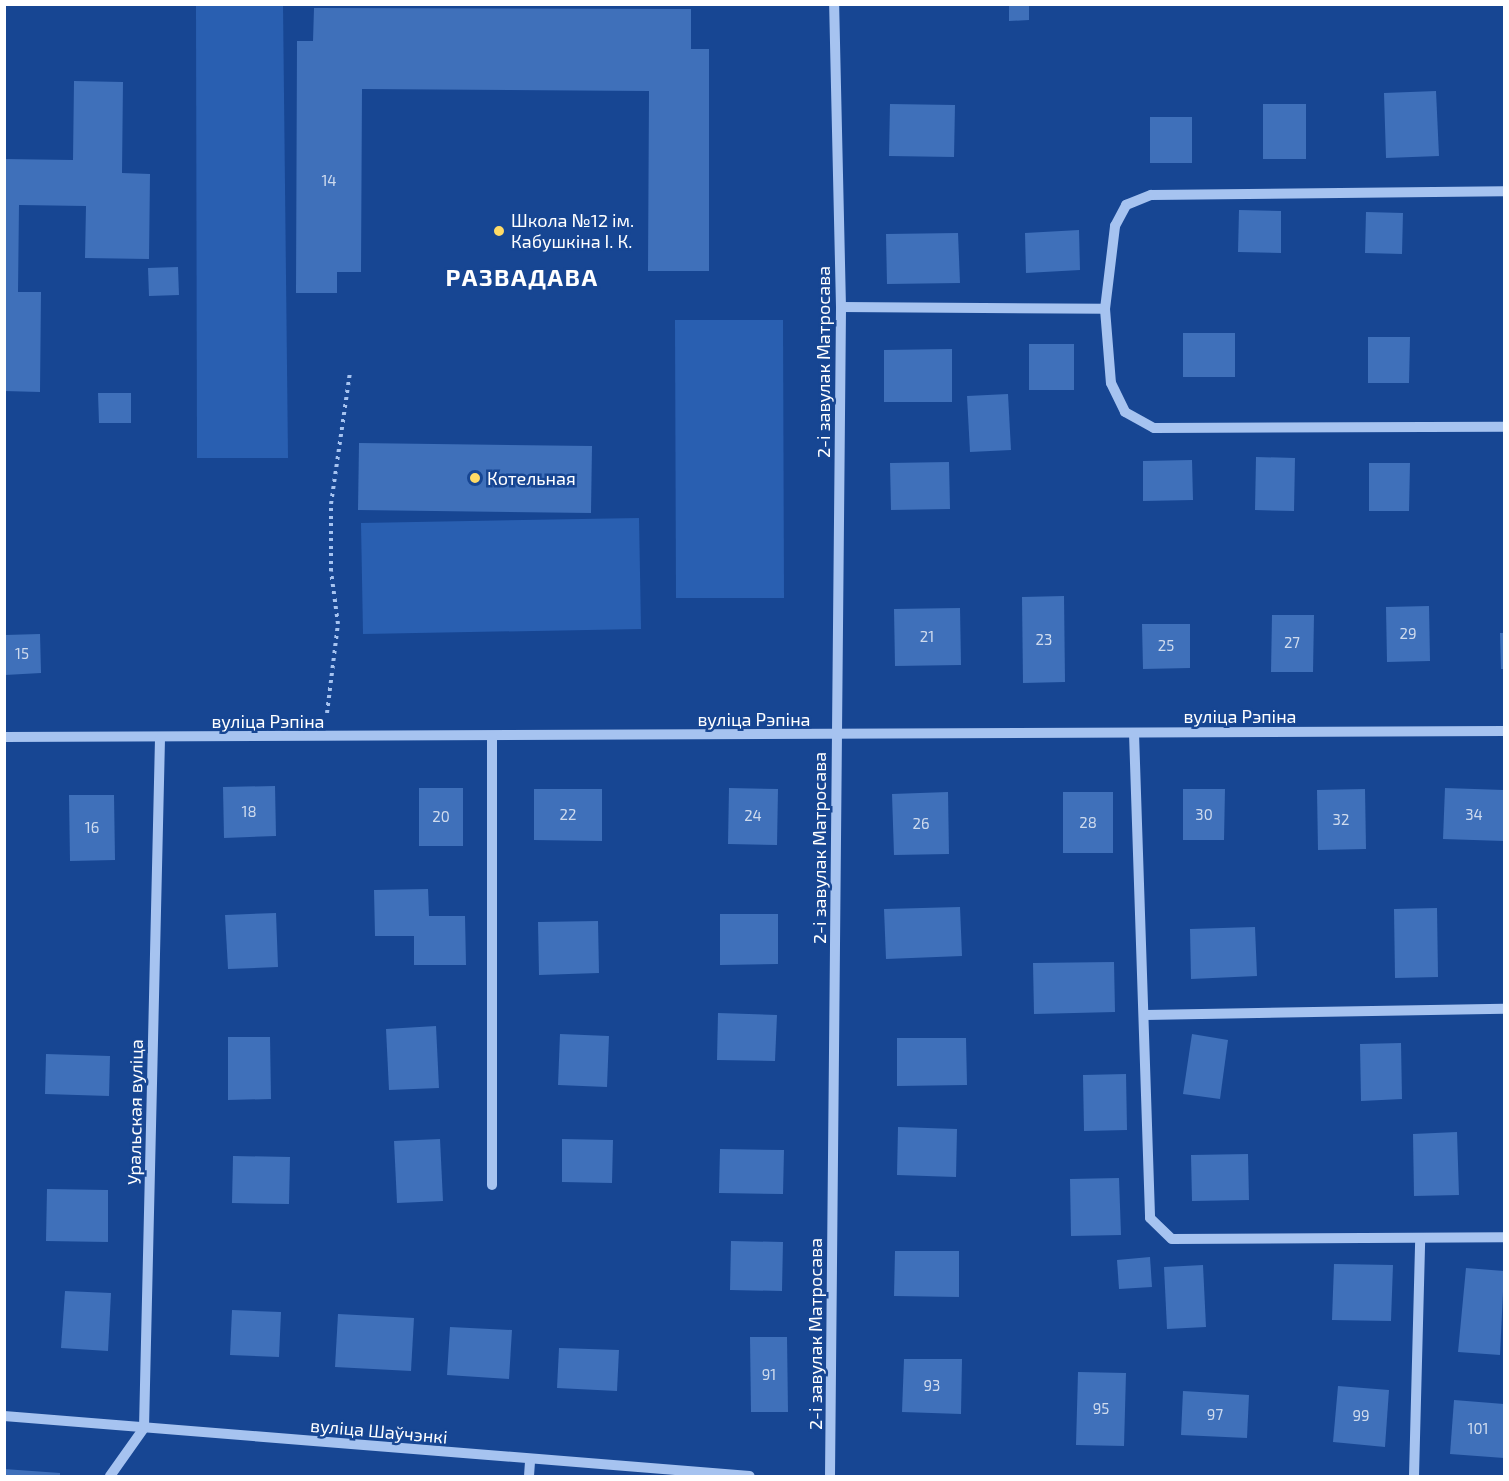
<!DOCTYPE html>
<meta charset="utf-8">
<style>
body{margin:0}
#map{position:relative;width:1509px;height:1481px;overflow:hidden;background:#174693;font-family:"Exo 2",sans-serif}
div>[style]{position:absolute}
.green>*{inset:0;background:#295fb1}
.building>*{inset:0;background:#3f70ba}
.path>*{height:4px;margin-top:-2px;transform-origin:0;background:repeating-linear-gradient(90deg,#a6c3f0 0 3px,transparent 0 7.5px)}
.minor>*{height:10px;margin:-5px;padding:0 5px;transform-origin:5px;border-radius:5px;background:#a6c3f0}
.dots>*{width:16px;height:16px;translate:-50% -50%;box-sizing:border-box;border:3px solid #174693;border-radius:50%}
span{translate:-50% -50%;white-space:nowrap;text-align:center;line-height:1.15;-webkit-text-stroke:5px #174693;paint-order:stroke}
.number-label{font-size:15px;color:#cfdbee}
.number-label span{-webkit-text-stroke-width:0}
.poi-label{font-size:18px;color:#fff}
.left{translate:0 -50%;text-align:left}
.street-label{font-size:18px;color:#fff}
.district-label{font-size:24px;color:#fff;font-weight:700;letter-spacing:1.5px}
.frame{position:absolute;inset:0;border:6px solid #fff;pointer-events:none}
</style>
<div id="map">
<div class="green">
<div style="clip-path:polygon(196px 5px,283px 5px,288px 458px,197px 458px)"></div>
<div style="clip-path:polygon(675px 320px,783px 320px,784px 598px,676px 598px)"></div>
<div style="clip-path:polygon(639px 518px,641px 629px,363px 634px,361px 523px)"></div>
</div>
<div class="building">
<div style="clip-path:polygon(1009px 4px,1029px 4px,1029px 20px,1009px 21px)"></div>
<div style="clip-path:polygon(314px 8px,691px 9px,691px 49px,709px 49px,709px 271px,648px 271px,649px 91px,362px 89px,361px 272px,337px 272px,337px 293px,296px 293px,297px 41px,313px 41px)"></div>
<div style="clip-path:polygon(74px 81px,123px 82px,122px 173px,150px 174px,149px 259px,85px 258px,86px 206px,19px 205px,18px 292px,41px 292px,40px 392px,4px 391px,4px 159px,73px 160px)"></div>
<div style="clip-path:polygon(1436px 91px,1439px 156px,1386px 158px,1384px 93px)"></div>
<div style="clip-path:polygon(890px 104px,955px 105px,954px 157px,889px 156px)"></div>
<div style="clip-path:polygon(1263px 104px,1306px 104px,1306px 159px,1263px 159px)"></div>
<div style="clip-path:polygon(1150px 117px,1192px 117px,1192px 163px,1150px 163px)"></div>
<div style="clip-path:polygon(1239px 210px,1281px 211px,1281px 253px,1238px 252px)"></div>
<div style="clip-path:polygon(1366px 212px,1403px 213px,1402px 254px,1365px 253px)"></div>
<div style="clip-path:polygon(1079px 230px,1080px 270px,1026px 273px,1025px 233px)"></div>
<div style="clip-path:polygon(958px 233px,960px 283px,887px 284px,886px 234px)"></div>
<div style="clip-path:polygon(178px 267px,179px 295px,149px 296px,148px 268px)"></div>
<div style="clip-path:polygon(1183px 333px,1235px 333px,1235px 377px,1183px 377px)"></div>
<div style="clip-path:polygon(1368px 337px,1410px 337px,1409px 383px,1368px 383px)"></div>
<div style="clip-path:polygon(1029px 344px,1074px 344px,1074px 390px,1029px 390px)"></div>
<div style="clip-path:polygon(952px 349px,952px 402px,884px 402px,884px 350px)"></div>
<div style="clip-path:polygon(98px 393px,131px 393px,131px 423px,99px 423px)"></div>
<div style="clip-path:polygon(1008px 394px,1011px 450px,970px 452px,967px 396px)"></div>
<div style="clip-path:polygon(359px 443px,592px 446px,591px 513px,358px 510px)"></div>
<div style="clip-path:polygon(1256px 457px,1295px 458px,1294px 511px,1255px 510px)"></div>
<div style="clip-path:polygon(1192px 460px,1193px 500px,1143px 501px,1143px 461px)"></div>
<div style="clip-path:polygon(949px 462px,950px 509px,891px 510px,890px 463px)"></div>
<div style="clip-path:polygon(1369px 463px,1410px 463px,1409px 511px,1369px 511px)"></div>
<div style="clip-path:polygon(1064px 596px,1065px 682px,1023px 683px,1022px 597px)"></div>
<div style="clip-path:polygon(1429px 606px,1430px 661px,1387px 662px,1386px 607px)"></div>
<div style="clip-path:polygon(960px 608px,961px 665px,895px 666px,894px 609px)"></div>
<div style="clip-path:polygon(1272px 615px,1314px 615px,1313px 672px,1271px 672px)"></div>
<div style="clip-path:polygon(1142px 624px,1190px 624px,1190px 668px,1143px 669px)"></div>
<div style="clip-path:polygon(1500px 633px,1504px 633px,1504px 669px,1501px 669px)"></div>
<div style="clip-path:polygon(40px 634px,41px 673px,5px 675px,5px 635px)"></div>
<div style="clip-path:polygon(275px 786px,276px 836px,224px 838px,223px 787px)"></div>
<div style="clip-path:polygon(419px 788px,463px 788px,463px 846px,419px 846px)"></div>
<div style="clip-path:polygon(729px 788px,778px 789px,777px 845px,728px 844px)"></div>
<div style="clip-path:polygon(1445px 788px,1504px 790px,1504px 841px,1443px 839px)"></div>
<div style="clip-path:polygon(534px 789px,602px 789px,602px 841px,534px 840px)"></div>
<div style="clip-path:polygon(1183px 789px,1225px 789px,1224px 840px,1183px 840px)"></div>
<div style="clip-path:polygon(1365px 789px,1366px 849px,1318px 850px,1317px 790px)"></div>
<div style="clip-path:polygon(948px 792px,949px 854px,894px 855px,892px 794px)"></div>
<div style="clip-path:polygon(1063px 792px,1113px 792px,1113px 853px,1063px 853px)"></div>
<div style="clip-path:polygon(69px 795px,114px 795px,115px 860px,70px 861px)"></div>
<div style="clip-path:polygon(428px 889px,429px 916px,465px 916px,466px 965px,414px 965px,414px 936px,375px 936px,374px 890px)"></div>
<div style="clip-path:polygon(960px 907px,962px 956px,886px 959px,884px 909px)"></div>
<div style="clip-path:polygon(1437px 908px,1438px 977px,1395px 978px,1394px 909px)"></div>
<div style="clip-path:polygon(276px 913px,278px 967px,228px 969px,225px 915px)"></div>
<div style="clip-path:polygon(720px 914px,778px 914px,778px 964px,720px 965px)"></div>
<div style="clip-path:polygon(598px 921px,599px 973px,539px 975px,538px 922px)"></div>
<div style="clip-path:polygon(1255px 927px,1257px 976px,1191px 979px,1190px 929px)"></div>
<div style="clip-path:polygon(1114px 962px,1115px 1012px,1034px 1014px,1033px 963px)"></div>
<div style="clip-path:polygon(718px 1013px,777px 1015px,775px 1061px,717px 1060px)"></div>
<div style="clip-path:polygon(436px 1026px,439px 1088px,389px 1090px,386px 1029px)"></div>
<div style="clip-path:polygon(560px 1034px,609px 1036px,607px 1087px,558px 1085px)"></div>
<div style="clip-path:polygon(1192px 1034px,1228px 1040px,1220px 1099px,1183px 1094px)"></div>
<div style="clip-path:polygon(228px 1037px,270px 1037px,271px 1099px,228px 1100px)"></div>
<div style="clip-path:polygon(897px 1038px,966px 1038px,967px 1085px,897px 1086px)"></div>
<div style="clip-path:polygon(1401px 1043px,1402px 1099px,1361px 1101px,1360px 1044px)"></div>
<div style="clip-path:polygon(46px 1054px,110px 1056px,109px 1096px,45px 1094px)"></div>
<div style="clip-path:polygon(1126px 1074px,1127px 1130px,1084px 1131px,1083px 1075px)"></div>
<div style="clip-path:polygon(898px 1127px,957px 1129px,956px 1177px,897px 1175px)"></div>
<div style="clip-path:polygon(1457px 1132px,1459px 1195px,1414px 1196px,1413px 1134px)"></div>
<div style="clip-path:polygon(440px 1139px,443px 1201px,397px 1203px,394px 1141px)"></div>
<div style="clip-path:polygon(562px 1139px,613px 1140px,612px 1183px,562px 1182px)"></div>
<div style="clip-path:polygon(720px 1149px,784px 1150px,783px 1194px,719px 1193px)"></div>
<div style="clip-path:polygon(1248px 1154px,1249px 1200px,1192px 1201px,1191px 1155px)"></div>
<div style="clip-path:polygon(233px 1156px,290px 1157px,289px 1204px,232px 1203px)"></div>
<div style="clip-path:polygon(1119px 1178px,1121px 1235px,1071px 1236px,1070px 1179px)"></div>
<div style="clip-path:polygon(47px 1189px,108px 1190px,108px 1242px,46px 1241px)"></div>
<div style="clip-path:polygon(731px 1241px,783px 1242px,782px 1291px,730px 1290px)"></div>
<div style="clip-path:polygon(895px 1251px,959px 1251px,959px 1297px,894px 1296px)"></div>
<div style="clip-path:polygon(1150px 1257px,1152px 1287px,1119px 1289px,1117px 1260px)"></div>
<div style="clip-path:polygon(1334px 1264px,1393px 1265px,1391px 1321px,1332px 1320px)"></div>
<div style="clip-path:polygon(1203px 1265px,1206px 1327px,1167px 1329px,1164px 1267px)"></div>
<div style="clip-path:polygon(1466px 1268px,1504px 1271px,1500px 1355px,1458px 1352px)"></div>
<div style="clip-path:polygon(65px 1291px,111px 1293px,108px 1351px,61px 1348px)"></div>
<div style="clip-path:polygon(232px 1310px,281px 1312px,279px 1357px,230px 1355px)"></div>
<div style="clip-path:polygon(338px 1314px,414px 1318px,411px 1371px,335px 1367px)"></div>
<div style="clip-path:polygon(450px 1327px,512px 1330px,509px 1379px,447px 1375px)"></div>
<div style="clip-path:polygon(750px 1337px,787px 1337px,788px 1412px,751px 1412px)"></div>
<div style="clip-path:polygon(559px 1348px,619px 1350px,617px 1391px,557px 1388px)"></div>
<div style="clip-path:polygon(904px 1359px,962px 1359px,961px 1414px,902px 1412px)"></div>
<div style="clip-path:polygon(1078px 1372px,1126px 1373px,1124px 1446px,1076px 1445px)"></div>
<div style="clip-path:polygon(1338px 1386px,1389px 1390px,1385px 1447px,1333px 1442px)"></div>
<div style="clip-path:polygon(1183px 1391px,1249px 1395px,1247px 1438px,1181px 1435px)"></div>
<div style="clip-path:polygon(1454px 1400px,1504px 1404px,1504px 1458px,1450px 1454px)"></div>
<div style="clip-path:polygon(4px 1469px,60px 1473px,60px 1476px,4px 1476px)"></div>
</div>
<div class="path">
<div style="left:327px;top:713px;width:90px;rotate:-83deg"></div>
<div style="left:338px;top:624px;width:53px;rotate:-97.5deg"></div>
<div style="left:331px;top:571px;width:67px;rotate:-90deg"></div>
<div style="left:331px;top:504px;width:133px;rotate:-81.8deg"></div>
</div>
<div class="minor">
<div style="left:841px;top:307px;width:264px;rotate:0.4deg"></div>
<div style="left:1105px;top:309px;width:74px;rotate:85.4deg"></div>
<div style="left:1111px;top:383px;width:32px;rotate:64deg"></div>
<div style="left:1125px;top:412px;width:33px;rotate:29deg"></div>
<div style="left:1154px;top:428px;width:350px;rotate:-0.2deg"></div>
<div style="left:1105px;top:309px;width:84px;rotate:-83.1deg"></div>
<div style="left:1115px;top:226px;width:24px;rotate:-62deg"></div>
<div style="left:1126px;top:205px;width:27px;rotate:-22deg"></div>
<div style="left:1151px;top:195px;width:353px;rotate:-0.6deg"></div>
<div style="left:1134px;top:733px;width:485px;rotate:88.1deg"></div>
<div style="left:1150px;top:1218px;width:30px;rotate:44deg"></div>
<div style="left:1172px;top:1239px;width:332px;rotate:-0.3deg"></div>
<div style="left:4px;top:737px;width:1500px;rotate:-0.23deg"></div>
<div style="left:1145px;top:1015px;width:359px;rotate:-1deg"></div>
<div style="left:492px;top:1185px;width:448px;rotate:-90deg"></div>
<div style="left:4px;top:1416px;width:748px;rotate:4.6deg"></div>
<div style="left:110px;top:1476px;width:59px;rotate:-54.7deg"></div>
<div style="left:144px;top:1428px;width:690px;rotate:-88.67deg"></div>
<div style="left:529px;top:1476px;width:16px;rotate:-86deg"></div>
<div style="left:830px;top:1476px;width:1169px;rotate:-89.46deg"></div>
<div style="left:841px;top:307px;width:303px;rotate:-91.3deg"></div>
<div style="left:1414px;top:1476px;width:237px;rotate:-88.5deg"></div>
</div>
<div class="dots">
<div style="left:499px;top:231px;background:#ffdb66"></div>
<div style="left:475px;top:478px;background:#ffdb66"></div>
</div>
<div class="number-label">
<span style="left:329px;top:181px">14</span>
<span style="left:1408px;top:634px">29</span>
<span style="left:927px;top:637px">21</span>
<span style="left:1044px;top:640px">23</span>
<span style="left:1292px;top:643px">27</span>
<span style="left:1166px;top:646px">25</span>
<span style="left:22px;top:654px">15</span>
<span style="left:249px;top:812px">18</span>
<span style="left:568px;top:815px">22</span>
<span style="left:1204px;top:815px">30</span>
<span style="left:1474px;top:815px">34</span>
<span style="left:753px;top:816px">24</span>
<span style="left:441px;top:817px">20</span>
<span style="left:1341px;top:820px">32</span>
<span style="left:1088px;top:823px">28</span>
<span style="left:921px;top:824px">26</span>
<span style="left:92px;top:828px">16</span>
<span style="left:769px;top:1375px">91</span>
<span style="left:932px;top:1386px">93</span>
<span style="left:1101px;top:1409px">95</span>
<span style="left:1215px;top:1415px">97</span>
<span style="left:1361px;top:1416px">99</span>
<span style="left:1478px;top:1429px">101</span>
</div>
<div class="poi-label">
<span class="left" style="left:511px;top:231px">Школа №12 ім.<br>Кабушкіна І. К.</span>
<span class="left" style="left:487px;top:478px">Котельная</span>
</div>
<div class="street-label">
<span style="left:823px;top:362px;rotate:-90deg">2-і завулак Матросава</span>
<span style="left:1240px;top:716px">вуліца Рэпіна</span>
<span style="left:754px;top:719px">вуліца Рэпіна</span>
<span style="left:268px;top:721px">вуліца Рэпіна</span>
<span style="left:819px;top:848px;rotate:-90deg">2-і завулак Матросава</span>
<span style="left:135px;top:1112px;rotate:-89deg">Уральская вуліца</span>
<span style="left:815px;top:1334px;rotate:-90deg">2-і завулак Матросава</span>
<span style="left:379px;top:1431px;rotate:5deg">вуліца Шаўчэнкі</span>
</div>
<div class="district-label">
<span style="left:522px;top:277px">РАЗВАДАВА</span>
</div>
<div class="frame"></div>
</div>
